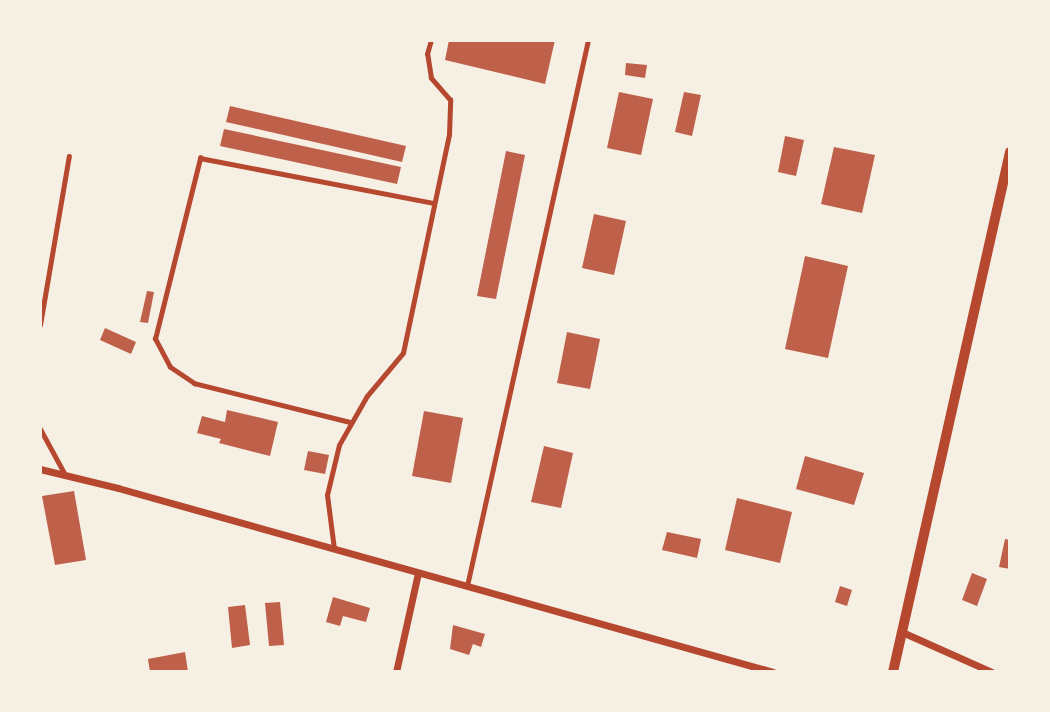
<!DOCTYPE html>
<style>
body{margin:0}
#map{position:relative;width:1050px;height:712px;overflow:hidden;background:#f6efe4;font-family:"PT Sans Narrow",sans-serif}
div>[style]{position:absolute}
.building>*{inset:0;background:#bf614a}
.service>*{height:4.5px;margin:-2.25px;padding:0 2.25px;transform-origin:2.25px;border-radius:2.25px;background:#b5482f}
.minor>*{height:7px;margin:-3.5px;padding:0 3.5px;transform-origin:3.5px;border-radius:3.5px;background:#b5482f}
.secondary>*{height:10px;margin:-5px;padding:0 5px;transform-origin:5px;border-radius:5px;background:#b5482f}
span{translate:-50% -50%;white-space:nowrap;text-align:center;line-height:1.15;-webkit-text-stroke:7px #f6efe4;paint-order:stroke}
.frame{position:absolute;inset:0;border:42px solid #f6efe4;pointer-events:none}
</style>
<div id="map">
<div class="building">
<div style="clip-path:polygon(449px 40px,555px 40px,545px 84px,445px 60px)"></div>
<div style="clip-path:polygon(626px 63px,647px 65px,645px 78px,625px 75px)"></div>
<div style="clip-path:polygon(619px 92px,653px 99px,641px 155px,607px 148px)"></div>
<div style="clip-path:polygon(684px 92px,701px 95px,692px 136px,675px 132px)"></div>
<div style="clip-path:polygon(230px 106px,406px 146px,402px 162px,226px 122px)"></div>
<div style="clip-path:polygon(224px 129px,401px 167px,397px 184px,220px 146px)"></div>
<div style="clip-path:polygon(785px 136px,804px 140px,796px 176px,778px 172px)"></div>
<div style="clip-path:polygon(834px 147px,875px 155px,862px 213px,821px 204px)"></div>
<div style="clip-path:polygon(506px 151px,525px 155px,496px 299px,477px 296px)"></div>
<div style="clip-path:polygon(594px 214px,626px 221px,614px 275px,582px 268px)"></div>
<div style="clip-path:polygon(805px 256px,848px 266px,828px 358px,785px 349px)"></div>
<div style="clip-path:polygon(147px 291px,154px 292px,148px 323px,140px 322px)"></div>
<div style="clip-path:polygon(105px 328px,136px 342px,131px 354px,100px 340px)"></div>
<div style="clip-path:polygon(567px 332px,600px 339px,590px 389px,557px 383px)"></div>
<div style="clip-path:polygon(227px 410px,278px 422px,270px 456px,219px 443px,221px 439px,197px 433px,202px 416px,225px 422px)"></div>
<div style="clip-path:polygon(424px 411px,463px 418px,451px 483px,412px 476px)"></div>
<div style="clip-path:polygon(544px 446px,573px 453px,561px 508px,531px 502px)"></div>
<div style="clip-path:polygon(308px 451px,329px 455px,325px 474px,304px 470px)"></div>
<div style="clip-path:polygon(805px 456px,864px 473px,854px 505px,796px 489px)"></div>
<div style="clip-path:polygon(74px 491px,86px 560px,55px 565px,42px 496px)"></div>
<div style="clip-path:polygon(737px 498px,792px 512px,780px 563px,725px 550px)"></div>
<div style="clip-path:polygon(667px 532px,701px 539px,697px 558px,662px 550px)"></div>
<div style="clip-path:polygon(1005px 539px,1010px 540px,1010px 569px,999px 567px)"></div>
<div style="clip-path:polygon(972px 573px,987px 579px,977px 606px,962px 600px)"></div>
<div style="clip-path:polygon(840px 586px,852px 590px,847px 606px,835px 602px)"></div>
<div style="clip-path:polygon(333px 597px,370px 608px,366px 622px,343px 616px,340px 626px,326px 622px)"></div>
<div style="clip-path:polygon(280px 602px,284px 645px,269px 646px,265px 603px)"></div>
<div style="clip-path:polygon(245px 605px,250px 645px,232px 648px,228px 607px)"></div>
<div style="clip-path:polygon(453px 625px,485px 634px,481px 647px,473px 644px,469px 655px,450px 649px)"></div>
<div style="clip-path:polygon(185px 652px,188px 672px,150px 672px,148px 659px)"></div>
</div>
<div class="service">
<div style="left:40px;top:325px;width:171px;rotate:-80.3deg"></div>
<div style="left:352px;top:423px;width:162px;rotate:-166deg"></div>
<div style="left:195px;top:384px;width:30px;rotate:-146deg"></div>
<div style="left:170px;top:367px;width:32px;rotate:-118deg"></div>
<div style="left:155px;top:339px;width:187px;rotate:-76deg"></div>
<div style="left:200px;top:158px;width:237px;rotate:10.9deg"></div>
<div style="left:40px;top:428px;width:52px;rotate:61.5deg"></div>
<div style="left:334px;top:549px;width:54px;rotate:-97.4deg"></div>
<div style="left:327px;top:495px;width:51px;rotate:-76.5deg"></div>
<div style="left:339px;top:445px;width:56px;rotate:-60.3deg"></div>
<div style="left:367px;top:396px;width:56px;rotate:-50.1deg"></div>
<div style="left:403px;top:353px;width:223px;rotate:-78.1deg"></div>
<div style="left:449px;top:135px;width:35px;rotate:-88deg"></div>
<div style="left:450px;top:100px;width:29px;rotate:-131deg"></div>
<div style="left:431px;top:78px;width:24px;rotate:-99deg"></div>
<div style="left:427px;top:54px;width:15px;rotate:-74deg"></div>
<div style="left:467px;top:586px;width:559px;rotate:-77.5deg"></div>
</div>
<div class="minor">
<div style="left:40px;top:469px;width:80px;rotate:13.7deg"></div>
<div style="left:118px;top:488px;width:680px;rotate:15.69deg"></div>
<div style="left:902px;top:632px;width:98px;rotate:24deg"></div>
<div style="left:396px;top:672px;width:101px;rotate:-77.5deg"></div>
</div>
<div class="secondary">
<div style="left:893px;top:672px;width:533px;rotate:-77.32deg"></div>
</div>
<div class="frame"></div>
</div>
